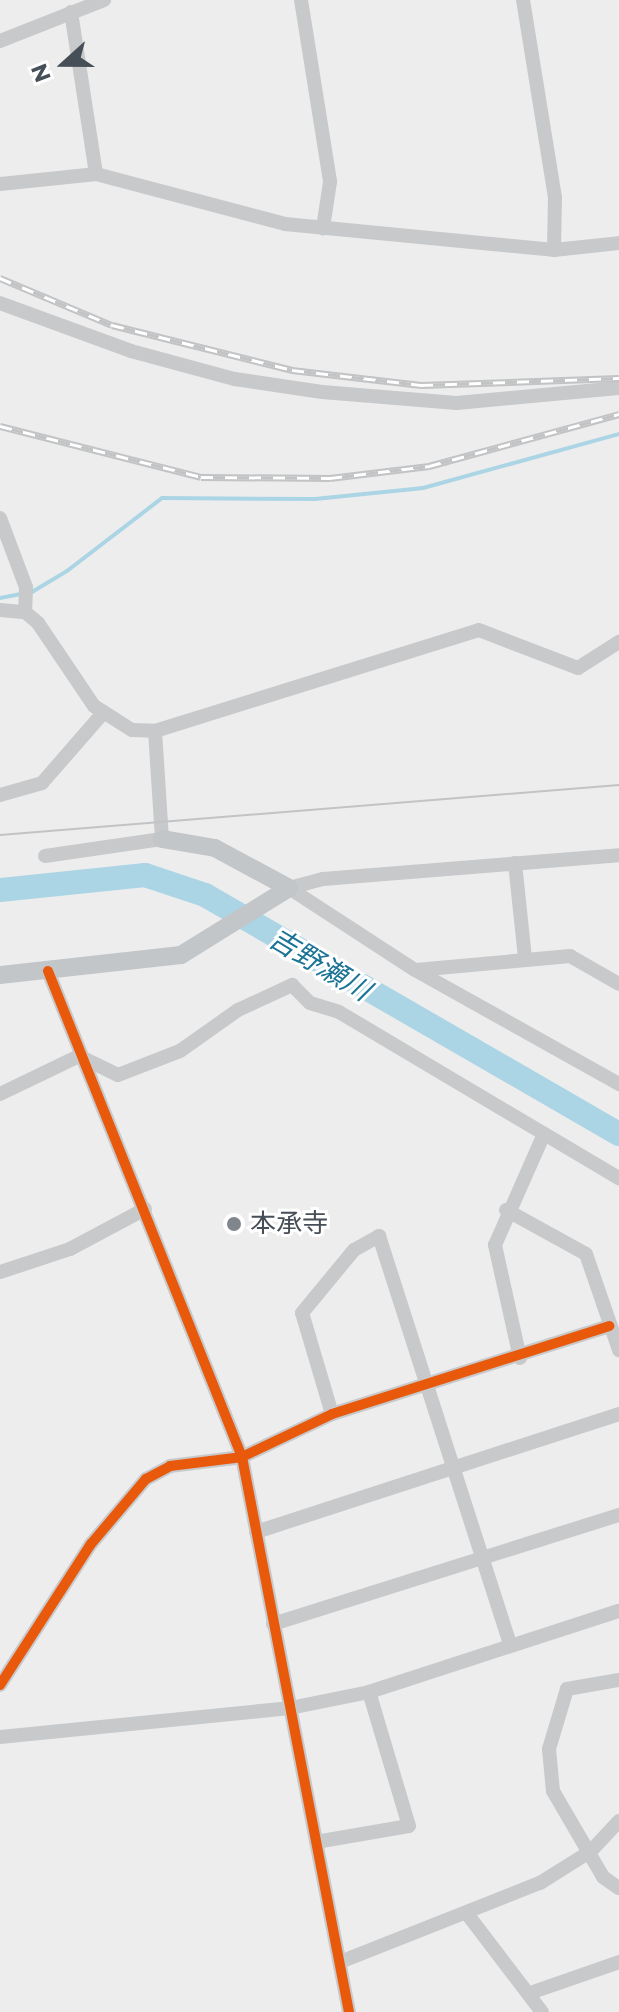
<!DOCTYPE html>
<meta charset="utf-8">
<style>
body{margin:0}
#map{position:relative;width:619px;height:2012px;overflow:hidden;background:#ededed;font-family:Montserrat,"Noto Sans JP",sans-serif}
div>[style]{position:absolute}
.stream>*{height:4px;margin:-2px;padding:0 2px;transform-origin:2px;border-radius:2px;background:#abd5e5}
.river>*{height:24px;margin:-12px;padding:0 12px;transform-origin:12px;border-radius:12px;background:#abd5e5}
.minor>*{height:14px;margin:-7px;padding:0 7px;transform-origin:7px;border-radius:7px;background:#c8c9cb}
.major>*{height:18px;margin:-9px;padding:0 9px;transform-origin:9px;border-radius:9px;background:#c3c6c9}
.tram>*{height:2px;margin:-1px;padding:0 1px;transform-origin:1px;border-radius:1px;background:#c2c3c5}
.rail>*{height:7px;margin-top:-3.5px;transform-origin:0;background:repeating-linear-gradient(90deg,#fff 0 12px,#c2c3c5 0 24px);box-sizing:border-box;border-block:2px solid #c2c3c5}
.cycleway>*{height:10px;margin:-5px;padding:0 5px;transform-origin:5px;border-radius:5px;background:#e8590c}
.dots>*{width:22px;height:22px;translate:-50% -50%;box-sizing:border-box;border:4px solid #fff;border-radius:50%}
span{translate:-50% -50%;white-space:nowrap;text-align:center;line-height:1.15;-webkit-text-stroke:6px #fff;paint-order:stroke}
.poi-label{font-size:26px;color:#464e57}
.left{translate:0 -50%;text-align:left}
.water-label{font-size:28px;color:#1b7495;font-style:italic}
.north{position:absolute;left:24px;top:24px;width:80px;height:80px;-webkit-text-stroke:6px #fff;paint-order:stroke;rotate:249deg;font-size:22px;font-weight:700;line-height:32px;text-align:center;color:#464e57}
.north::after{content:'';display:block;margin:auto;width:28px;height:36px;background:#464e57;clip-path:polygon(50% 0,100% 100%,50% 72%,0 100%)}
</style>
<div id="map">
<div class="stream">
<div style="left:0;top:598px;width:33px;rotate:-11deg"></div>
<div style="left:32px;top:592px;width:41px;rotate:-31deg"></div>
<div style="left:67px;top:571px;width:120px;rotate:-37.5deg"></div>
<div style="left:162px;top:498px;width:153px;rotate:0.4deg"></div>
<div style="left:315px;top:499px;width:109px;rotate:-5.8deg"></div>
<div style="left:423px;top:488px;width:203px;rotate:-15.4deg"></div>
</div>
<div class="river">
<div style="left:0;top:890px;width:146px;rotate:-5.9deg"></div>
<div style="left:145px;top:875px;width:63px;rotate:18.4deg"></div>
<div style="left:205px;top:895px;width:478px;rotate:30deg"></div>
</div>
<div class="minor">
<div style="left:301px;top:0;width:184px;rotate:80.9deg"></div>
<div style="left:330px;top:182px;width:47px;rotate:98.7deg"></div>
<div style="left:523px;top:0;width:200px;rotate:80.8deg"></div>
<div style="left:555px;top:197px;width:53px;rotate:91.1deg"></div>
<div style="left:71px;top:12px;width:164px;rotate:81.2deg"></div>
<div style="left:0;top:41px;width:112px;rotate:-21.5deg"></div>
<div style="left:0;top:184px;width:97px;rotate:-5.9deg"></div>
<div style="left:96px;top:174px;width:196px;rotate:14.8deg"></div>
<div style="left:285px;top:224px;width:270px;rotate:5.5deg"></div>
<div style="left:554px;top:250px;width:65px;rotate:-6.1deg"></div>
<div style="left:0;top:303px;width:140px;rotate:20.1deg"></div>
<div style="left:131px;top:351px;width:108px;rotate:15.1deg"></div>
<div style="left:235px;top:379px;width:88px;rotate:8.5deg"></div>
<div style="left:322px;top:392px;width:135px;rotate:4.7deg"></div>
<div style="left:457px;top:403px;width:163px;rotate:-5.3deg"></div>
<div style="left:0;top:518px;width:74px;rotate:69.4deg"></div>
<div style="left:26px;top:587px;width:25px;rotate:92deg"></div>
<div style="left:0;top:610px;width:25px;rotate:5deg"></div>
<div style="left:25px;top:612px;width:17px;rotate:40deg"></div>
<div style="left:38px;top:623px;width:100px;rotate:56deg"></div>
<div style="left:94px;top:706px;width:45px;rotate:32.3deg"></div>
<div style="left:132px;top:730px;width:23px;rotate:2deg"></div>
<div style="left:155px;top:731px;width:339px;rotate:-17.3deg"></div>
<div style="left:479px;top:630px;width:106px;rotate:21deg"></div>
<div style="left:578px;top:668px;width:49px;rotate:-32.4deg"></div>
<div style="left:0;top:795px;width:44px;rotate:-15.9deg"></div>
<div style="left:42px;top:783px;width:94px;rotate:-48.9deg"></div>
<div style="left:45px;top:856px;width:118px;rotate:-8.3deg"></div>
<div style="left:162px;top:839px;width:108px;rotate:-93.7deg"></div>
<div style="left:515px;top:863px;width:96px;rotate:84deg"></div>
<div style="left:289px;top:888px;width:150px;rotate:33.1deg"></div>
<div style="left:415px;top:970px;width:234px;rotate:29.2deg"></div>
<div style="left:289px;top:888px;width:35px;rotate:-15deg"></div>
<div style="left:323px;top:879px;width:297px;rotate:-4.6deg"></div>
<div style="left:416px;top:970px;width:155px;rotate:-5.2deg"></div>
<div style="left:570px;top:956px;width:56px;rotate:29.7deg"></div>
<div style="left:48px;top:971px;width:523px;rotate:68.24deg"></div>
<div style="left:242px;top:1457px;width:565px;rotate:79.09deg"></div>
<div style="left:0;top:1094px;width:88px;rotate:-25.7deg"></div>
<div style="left:79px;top:1056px;width:43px;rotate:26deg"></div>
<div style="left:118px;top:1075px;width:66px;rotate:-21.2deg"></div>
<div style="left:180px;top:1051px;width:71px;rotate:-35.3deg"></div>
<div style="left:238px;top:1010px;width:60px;rotate:-24.8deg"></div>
<div style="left:292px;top:985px;width:25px;rotate:45deg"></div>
<div style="left:310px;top:1003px;width:30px;rotate:17deg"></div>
<div style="left:339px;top:1012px;width:326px;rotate:30.7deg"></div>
<div style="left:506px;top:1210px;width:91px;rotate:28.8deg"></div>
<div style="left:586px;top:1254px;width:102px;rotate:71deg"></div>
<div style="left:0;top:1272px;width:74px;rotate:-18.2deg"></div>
<div style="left:70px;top:1249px;width:85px;rotate:-28.1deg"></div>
<div style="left:520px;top:1358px;width:116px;rotate:-102.5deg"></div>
<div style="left:495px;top:1245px;width:119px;rotate:-66.2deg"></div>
<div style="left:332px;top:1414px;width:105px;rotate:-106.5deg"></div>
<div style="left:302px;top:1313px;width:82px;rotate:-50.5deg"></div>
<div style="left:354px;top:1250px;width:29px;rotate:-29deg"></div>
<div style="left:379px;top:1236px;width:429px;rotate:72.2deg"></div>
<div style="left:256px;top:1532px;width:382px;rotate:-18deg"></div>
<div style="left:273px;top:1624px;width:363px;rotate:-17.5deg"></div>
<div style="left:619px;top:1680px;width:53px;rotate:170.2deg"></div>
<div style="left:567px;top:1689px;width:63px;rotate:106.7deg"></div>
<div style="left:549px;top:1749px;width:42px;rotate:84.6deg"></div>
<div style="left:553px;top:1791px;width:99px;rotate:59.8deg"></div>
<div style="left:603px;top:1877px;width:19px;rotate:35deg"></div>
<div style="left:0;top:1685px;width:168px;rotate:-57.2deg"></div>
<div style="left:91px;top:1544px;width:85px;rotate:-49.8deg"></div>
<div style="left:146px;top:1479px;width:27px;rotate:-28deg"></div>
<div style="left:170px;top:1466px;width:73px;rotate:-7.1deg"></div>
<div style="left:242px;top:1457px;width:100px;rotate:-25.5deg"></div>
<div style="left:332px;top:1414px;width:291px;rotate:-17.6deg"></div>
<div style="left:0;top:1737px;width:291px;rotate:-5.7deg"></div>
<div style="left:290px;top:1708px;width:81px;rotate:-11.4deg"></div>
<div style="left:369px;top:1692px;width:263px;rotate:-18deg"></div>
<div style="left:316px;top:1842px;width:94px;rotate:-9.8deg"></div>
<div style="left:409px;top:1826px;width:140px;rotate:-106.6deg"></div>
<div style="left:468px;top:1915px;width:122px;rotate:52.7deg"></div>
<div style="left:340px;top:1962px;width:215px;rotate:-21.6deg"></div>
<div style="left:540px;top:1883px;width:60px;rotate:-32.1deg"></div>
<div style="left:591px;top:1851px;width:41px;rotate:-47deg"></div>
<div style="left:533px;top:1992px;width:91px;rotate:-19.2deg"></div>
</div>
<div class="major">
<div style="left:0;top:975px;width:182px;rotate:-6.3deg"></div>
<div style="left:181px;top:955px;width:127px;rotate:-31.8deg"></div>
<div style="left:289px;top:888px;width:84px;rotate:-151.6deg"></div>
<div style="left:215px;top:848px;width:54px;rotate:-170.4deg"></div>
</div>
<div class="tram">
<div style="left:0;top:835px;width:621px;rotate:-4.62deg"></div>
</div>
<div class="rail">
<div style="left:0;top:278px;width:121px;rotate:22.8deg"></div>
<div style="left:112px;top:325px;width:186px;rotate:14deg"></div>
<div style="left:292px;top:370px;width:130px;rotate:6.6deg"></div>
<div style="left:421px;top:385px;width:198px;rotate:-2deg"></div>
<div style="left:0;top:426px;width:207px;rotate:14.2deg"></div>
<div style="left:201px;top:477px;width:129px;rotate:0.4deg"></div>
<div style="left:330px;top:478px;width:100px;rotate:-6.9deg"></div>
<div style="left:429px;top:466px;width:197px;rotate:-15.3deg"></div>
</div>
<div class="cycleway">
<div style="left:48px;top:971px;width:523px;rotate:68.24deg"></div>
<div style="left:242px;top:1457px;width:565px;rotate:79.09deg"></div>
<div style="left:0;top:1685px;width:168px;rotate:-57.2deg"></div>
<div style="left:91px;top:1544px;width:85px;rotate:-49.8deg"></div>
<div style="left:146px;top:1479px;width:27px;rotate:-28deg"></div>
<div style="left:170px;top:1466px;width:73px;rotate:-7.1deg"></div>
<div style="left:242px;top:1457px;width:100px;rotate:-25.5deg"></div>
<div style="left:332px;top:1414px;width:291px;rotate:-17.6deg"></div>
</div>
<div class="dots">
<div style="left:234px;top:1224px;background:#80868c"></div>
</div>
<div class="poi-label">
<span class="left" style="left:250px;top:1224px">本承寺</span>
</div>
<div class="water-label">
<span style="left:320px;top:964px;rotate:31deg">吉野瀬川</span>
</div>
<div class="north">N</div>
</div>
